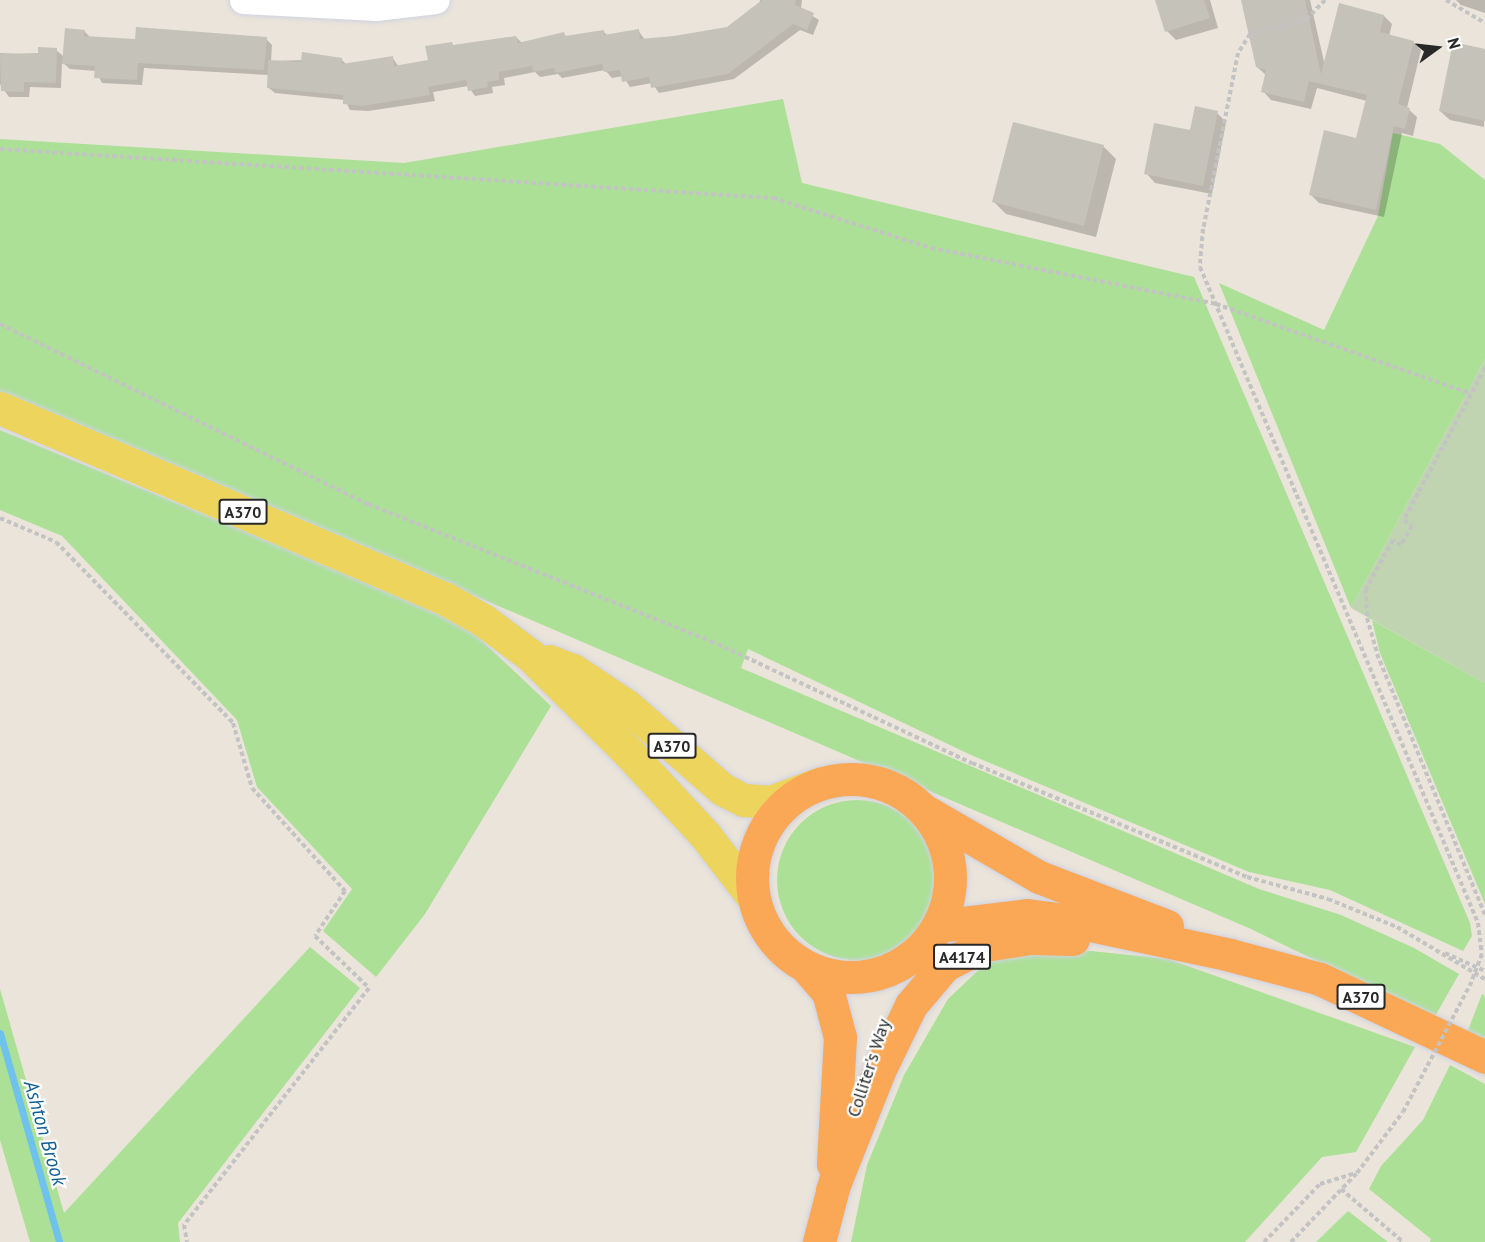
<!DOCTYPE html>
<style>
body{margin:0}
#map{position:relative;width:1485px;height:1242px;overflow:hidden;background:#eae4da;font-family:"PT Sans",sans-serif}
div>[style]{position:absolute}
.green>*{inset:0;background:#ace097}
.round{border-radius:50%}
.cemetery>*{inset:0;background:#c0d4b2}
.shadow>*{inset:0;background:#0003}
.stream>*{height:7px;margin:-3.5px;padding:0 3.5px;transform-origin:3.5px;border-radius:3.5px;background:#6fc2eb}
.building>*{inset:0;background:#c5c2b9}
.path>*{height:4px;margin-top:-2px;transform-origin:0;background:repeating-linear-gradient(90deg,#c3c3c3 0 4.5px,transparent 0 7.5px)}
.roads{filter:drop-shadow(0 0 2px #cfd2e1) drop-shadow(0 0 2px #cfd2e1)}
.street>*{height:27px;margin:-13.5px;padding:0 13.5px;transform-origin:13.5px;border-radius:13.5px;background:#fff}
.primary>*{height:33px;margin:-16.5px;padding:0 16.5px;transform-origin:16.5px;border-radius:16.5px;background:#ecd45d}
.highway>*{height:33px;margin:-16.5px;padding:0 16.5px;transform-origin:16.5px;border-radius:16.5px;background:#faa756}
.highway>.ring{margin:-16.5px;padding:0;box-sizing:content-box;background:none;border:33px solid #faa756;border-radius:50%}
.path-bridge>*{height:4px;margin-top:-2px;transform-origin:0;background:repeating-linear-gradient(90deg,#c3c3c3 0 4.5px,transparent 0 7.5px)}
span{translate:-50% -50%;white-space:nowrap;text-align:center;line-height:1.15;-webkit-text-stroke:4.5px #fff;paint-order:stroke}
.shield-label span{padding:2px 4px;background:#fff;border:2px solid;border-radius:4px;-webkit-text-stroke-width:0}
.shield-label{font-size:16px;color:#282828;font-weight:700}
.street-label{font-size:18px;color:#282828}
.water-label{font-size:20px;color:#105f94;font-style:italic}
.north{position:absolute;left:1407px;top:18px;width:60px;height:60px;-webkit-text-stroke:4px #fff;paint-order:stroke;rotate:75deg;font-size:16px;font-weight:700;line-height:24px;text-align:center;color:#282828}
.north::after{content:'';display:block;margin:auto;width:21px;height:27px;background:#282828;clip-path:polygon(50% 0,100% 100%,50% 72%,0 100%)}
</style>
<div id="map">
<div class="green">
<div style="clip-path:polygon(783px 99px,802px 183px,1194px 277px,1470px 923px,1472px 936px,1463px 951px,1330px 890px,1249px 872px,971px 755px,748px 649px,741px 668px,1259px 889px,1341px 915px,1414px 948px,1459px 974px,1434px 1018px,1251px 929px,0 392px,0 139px,404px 163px)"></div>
<div style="clip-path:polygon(1393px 133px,1440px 144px,1485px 180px,1485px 359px,1351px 608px,1219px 283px,1324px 330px,1378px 216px)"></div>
<div style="clip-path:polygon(0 430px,460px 620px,551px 706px,425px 914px,376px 977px,323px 931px,352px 889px,257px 787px,237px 720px,62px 536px,0 510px)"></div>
<div style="clip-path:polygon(1372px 620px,1485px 683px,1485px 904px,1380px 653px)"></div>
<div class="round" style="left:777px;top:800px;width:160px;height:160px"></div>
<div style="clip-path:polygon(310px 947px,360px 988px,178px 1223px,180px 1242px,30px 1242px,0 1140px,0 989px,64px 1213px)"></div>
<div style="clip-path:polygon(1037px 951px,1091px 951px,1168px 959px,1415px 1047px,1356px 1152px,1322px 1157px,1245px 1242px,851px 1242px,867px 1165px,904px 1075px,948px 999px,987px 962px)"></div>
<div style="clip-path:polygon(1482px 994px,1485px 996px,1485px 1042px,1467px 1033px)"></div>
<div style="clip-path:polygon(1450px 1065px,1485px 1084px,1485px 1242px,1430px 1242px,1431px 1239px,1369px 1189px,1381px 1166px,1423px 1120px)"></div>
<div style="clip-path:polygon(1348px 1211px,1388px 1242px,1316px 1242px)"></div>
</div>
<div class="cemetery">
<div style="clip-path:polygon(1485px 359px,1485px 683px,1351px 608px)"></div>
</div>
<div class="shadow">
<div style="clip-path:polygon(760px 0,802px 0,801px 9px,819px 20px,813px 35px,800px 30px,734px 79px,659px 93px,652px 83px,630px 87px,623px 76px,612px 78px,605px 70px,562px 78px,558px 74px,540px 77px,535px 72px,504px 78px,505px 85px,492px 87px,493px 93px,475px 96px,468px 86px,433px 92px,435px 101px,368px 111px,350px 110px,345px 100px,275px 93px,269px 88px,269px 75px,144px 68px,142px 85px,102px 83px,96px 71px,70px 69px,62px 62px,61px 88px,30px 87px,29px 97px,9px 97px,0 84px,0 53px,39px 55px,56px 50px,64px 57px,84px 31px,91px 38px,136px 40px,266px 39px,272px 45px,271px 61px,341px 59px,347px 65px,392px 57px,399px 67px,429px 62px,451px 43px,454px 46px,516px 37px,522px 43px,563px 33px,567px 37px,603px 31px,608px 36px,638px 30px,645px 40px,753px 44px)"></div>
<div style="clip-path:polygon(1157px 0,1210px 0,1218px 28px,1176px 40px,1167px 31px)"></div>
<div style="clip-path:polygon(1243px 0,1310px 0,1325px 66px,1384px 16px,1392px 24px,1389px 36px,1413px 42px,1421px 50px,1407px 108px,1417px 117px,1413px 136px,1402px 133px,1384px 217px,1319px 203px,1311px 195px,1357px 140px,1367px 101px,1317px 88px,1311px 109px,1271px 100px,1263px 91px,1266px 75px,1257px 67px)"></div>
<div style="clip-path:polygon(1456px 0,1485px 0,1485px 13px,1461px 5px)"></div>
<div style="clip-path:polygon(1485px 51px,1484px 127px,1450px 120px,1440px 111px)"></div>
<div style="clip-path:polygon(1217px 113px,1226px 122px,1212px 194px,1155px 183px,1146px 173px)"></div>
<div style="clip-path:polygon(1014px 124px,1104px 147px,1116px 159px,1096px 237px,1006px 214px,994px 202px)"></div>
</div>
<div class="stream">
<div style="left:0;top:1033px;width:217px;rotate:74.2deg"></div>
</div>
<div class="building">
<div style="clip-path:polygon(762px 0,796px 0,795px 5px,814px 13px,807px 30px,793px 24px,728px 74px,651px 88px,649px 77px,622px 82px,620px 70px,604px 72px,602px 64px,555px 73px,554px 68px,533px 72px,532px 66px,499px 72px,499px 80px,487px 82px,488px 87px,468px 91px,466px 80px,428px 87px,430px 95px,362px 106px,343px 104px,343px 95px,267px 88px,268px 60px,301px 62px,302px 52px,342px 58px,342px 64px,393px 56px,394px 66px,428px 60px,425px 46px,452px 42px,453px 45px,516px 36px,518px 43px,564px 32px,565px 36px,604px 30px,604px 35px,639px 29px,640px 39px,674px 36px,727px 27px)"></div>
<div style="clip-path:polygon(1155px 0,1204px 0,1210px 18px,1165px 32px)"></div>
<div style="clip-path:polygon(1241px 0,1305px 0,1321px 74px,1339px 3px,1384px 15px,1380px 32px,1414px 41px,1398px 104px,1410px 108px,1405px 129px,1394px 126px,1376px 210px,1309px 195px,1324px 130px,1356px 138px,1367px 95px,1309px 81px,1304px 102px,1261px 92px,1266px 70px,1256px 67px)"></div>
<div style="clip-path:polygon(136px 27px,267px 37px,264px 70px,138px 63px,137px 80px,94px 78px,95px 66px,62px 64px,65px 28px,85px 30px,84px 36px,135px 39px)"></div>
<div style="clip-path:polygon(1453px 42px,1485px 49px,1485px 121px,1439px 111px)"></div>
<div style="clip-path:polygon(38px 47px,57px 48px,56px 83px,24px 82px,24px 92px,1px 91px,0 54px,38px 53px)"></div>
<div style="clip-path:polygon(1195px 106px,1218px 111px,1203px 186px,1144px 174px,1154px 123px,1190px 130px)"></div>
<div style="clip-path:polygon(1013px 122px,1104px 145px,1084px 226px,992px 202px)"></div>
</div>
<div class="path">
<div style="left:1325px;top:0;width:28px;rotate:134deg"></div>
<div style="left:1306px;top:20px;width:58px;rotate:166deg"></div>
<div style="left:1250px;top:34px;width:22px;rotate:122deg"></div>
<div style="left:1238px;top:53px;width:179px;rotate:101.2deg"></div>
<div style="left:1203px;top:229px;width:38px;rotate:95deg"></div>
<div style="left:1200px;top:267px;width:712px;rotate:67.03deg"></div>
<div style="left:1478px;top:923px;width:31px;rotate:83deg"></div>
<div style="left:1482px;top:954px;width:33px;rotate:111deg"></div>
<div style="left:1446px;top:0;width:45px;rotate:30.5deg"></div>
<div style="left:0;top:149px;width:775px;rotate:3.63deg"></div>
<div style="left:773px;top:198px;width:166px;rotate:17.6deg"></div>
<div style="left:931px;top:248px;width:290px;rotate:11.1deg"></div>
<div style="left:1216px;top:304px;width:270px;rotate:19.4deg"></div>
<div style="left:0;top:324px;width:410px;rotate:26.1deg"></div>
<div style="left:368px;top:504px;width:369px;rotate:21.8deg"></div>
<div style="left:711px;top:641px;width:288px;rotate:25.1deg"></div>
<div style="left:972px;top:763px;width:298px;rotate:22.5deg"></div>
<div style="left:1247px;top:877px;width:84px;rotate:15.2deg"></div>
<div style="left:1328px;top:899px;width:74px;rotate:22.1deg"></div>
<div style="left:1397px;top:927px;width:102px;rotate:30.6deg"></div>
<div style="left:1485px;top:368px;width:172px;rotate:118.1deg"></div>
<div style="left:1404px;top:520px;width:10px;rotate:37deg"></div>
<div style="left:1412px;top:526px;width:22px;rotate:120deg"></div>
<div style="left:1401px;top:545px;width:9px;rotate:-148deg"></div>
<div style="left:1393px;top:540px;width:56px;rotate:118.9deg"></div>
<div style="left:1366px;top:589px;width:29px;rotate:88deg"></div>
<div style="left:1367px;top:618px;width:37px;rotate:74deg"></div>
<div style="left:1377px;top:654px;width:282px;rotate:67.5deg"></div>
<div style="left:0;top:518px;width:61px;rotate:23.2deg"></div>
<div style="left:56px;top:542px;width:253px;rotate:45.6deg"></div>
<div style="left:233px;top:723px;width:68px;rotate:73.7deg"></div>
<div style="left:252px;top:788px;width:139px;rotate:47.9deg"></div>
<div style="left:345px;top:891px;width:54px;rotate:123.7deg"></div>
<div style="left:315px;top:936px;width:75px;rotate:43.9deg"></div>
<div style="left:369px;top:988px;width:301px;rotate:128deg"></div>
<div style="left:184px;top:1225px;width:17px;rotate:80deg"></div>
<div style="left:1445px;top:953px;width:44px;rotate:24.2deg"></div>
<div style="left:1341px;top:1189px;width:82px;rotate:40.5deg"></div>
<div style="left:1264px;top:1242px;width:81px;rotate:-46deg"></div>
<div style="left:1320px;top:1184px;width:38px;rotate:-17deg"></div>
<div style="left:1291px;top:1242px;width:95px;rotate:-46.3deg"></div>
<div style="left:1357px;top:1173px;width:76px;rotate:-53deg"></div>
</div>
<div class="roads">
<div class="street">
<div style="left:243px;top:0;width:133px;rotate:3deg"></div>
<div style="left:376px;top:7px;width:60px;rotate:-6.7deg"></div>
</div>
<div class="primary">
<div style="left:0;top:408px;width:483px;rotate:23.2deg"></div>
<div style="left:444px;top:598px;width:45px;rotate:29.4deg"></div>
<div style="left:483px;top:620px;width:59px;rotate:36.7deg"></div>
<div style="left:530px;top:655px;width:138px;rotate:44.7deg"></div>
<div style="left:628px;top:752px;width:113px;rotate:47.1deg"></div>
<div style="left:705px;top:835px;width:78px;rotate:52.3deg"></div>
<div style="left:549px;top:661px;width:26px;rotate:21deg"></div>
<div style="left:573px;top:670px;width:65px;rotate:33.7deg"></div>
<div style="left:627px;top:706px;width:126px;rotate:41.1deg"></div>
<div style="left:722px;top:789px;width:25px;rotate:27deg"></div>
<div style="left:744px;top:800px;width:26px;rotate:4deg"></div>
<div style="left:770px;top:802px;width:54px;rotate:-20.4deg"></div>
</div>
<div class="highway">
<div class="ring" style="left:752px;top:779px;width:165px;height:165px"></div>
<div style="left:927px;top:812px;width:129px;rotate:30.1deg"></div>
<div style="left:1039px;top:877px;width:137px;rotate:20.9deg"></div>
<div style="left:938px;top:926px;width:90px;rotate:-7deg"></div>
<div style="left:1027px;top:915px;width:45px;rotate:7.6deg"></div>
<div style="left:1072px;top:921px;width:162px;rotate:12.1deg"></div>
<div style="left:1230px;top:955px;width:93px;rotate:14.9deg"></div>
<div style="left:1320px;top:979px;width:183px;rotate:25.3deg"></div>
<div style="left:806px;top:967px;width:33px;rotate:49deg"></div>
<div style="left:828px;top:992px;width:47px;rotate:75.1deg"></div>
<div style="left:840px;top:1037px;width:127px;rotate:93.2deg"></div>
<div style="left:832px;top:1190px;width:128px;rotate:-68.4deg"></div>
<div style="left:879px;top:1071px;width:73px;rotate:-64.1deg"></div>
<div style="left:911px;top:1005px;width:52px;rotate:-49.6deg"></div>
<div style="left:945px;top:965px;width:45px;rotate:-26.6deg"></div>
<div style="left:985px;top:945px;width:46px;rotate:-8.8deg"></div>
<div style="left:1030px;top:938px;width:43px;rotate:1.3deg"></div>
<div style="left:819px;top:1242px;width:75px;rotate:-75.4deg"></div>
</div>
</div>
<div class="path-bridge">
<div style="left:1403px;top:1112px;width:144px;rotate:-62.2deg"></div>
</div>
<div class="shield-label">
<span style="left:243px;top:512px">A370</span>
<span style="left:672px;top:746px">A370</span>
<span style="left:962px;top:957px">A4174</span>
<span style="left:1361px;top:997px">A370</span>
</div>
<div class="street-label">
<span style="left:869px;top:1068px;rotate:-72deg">Colliter's Way</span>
</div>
<div class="water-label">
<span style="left:45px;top:1133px;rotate:74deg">Ashton Brook</span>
</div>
<div class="north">N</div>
</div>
